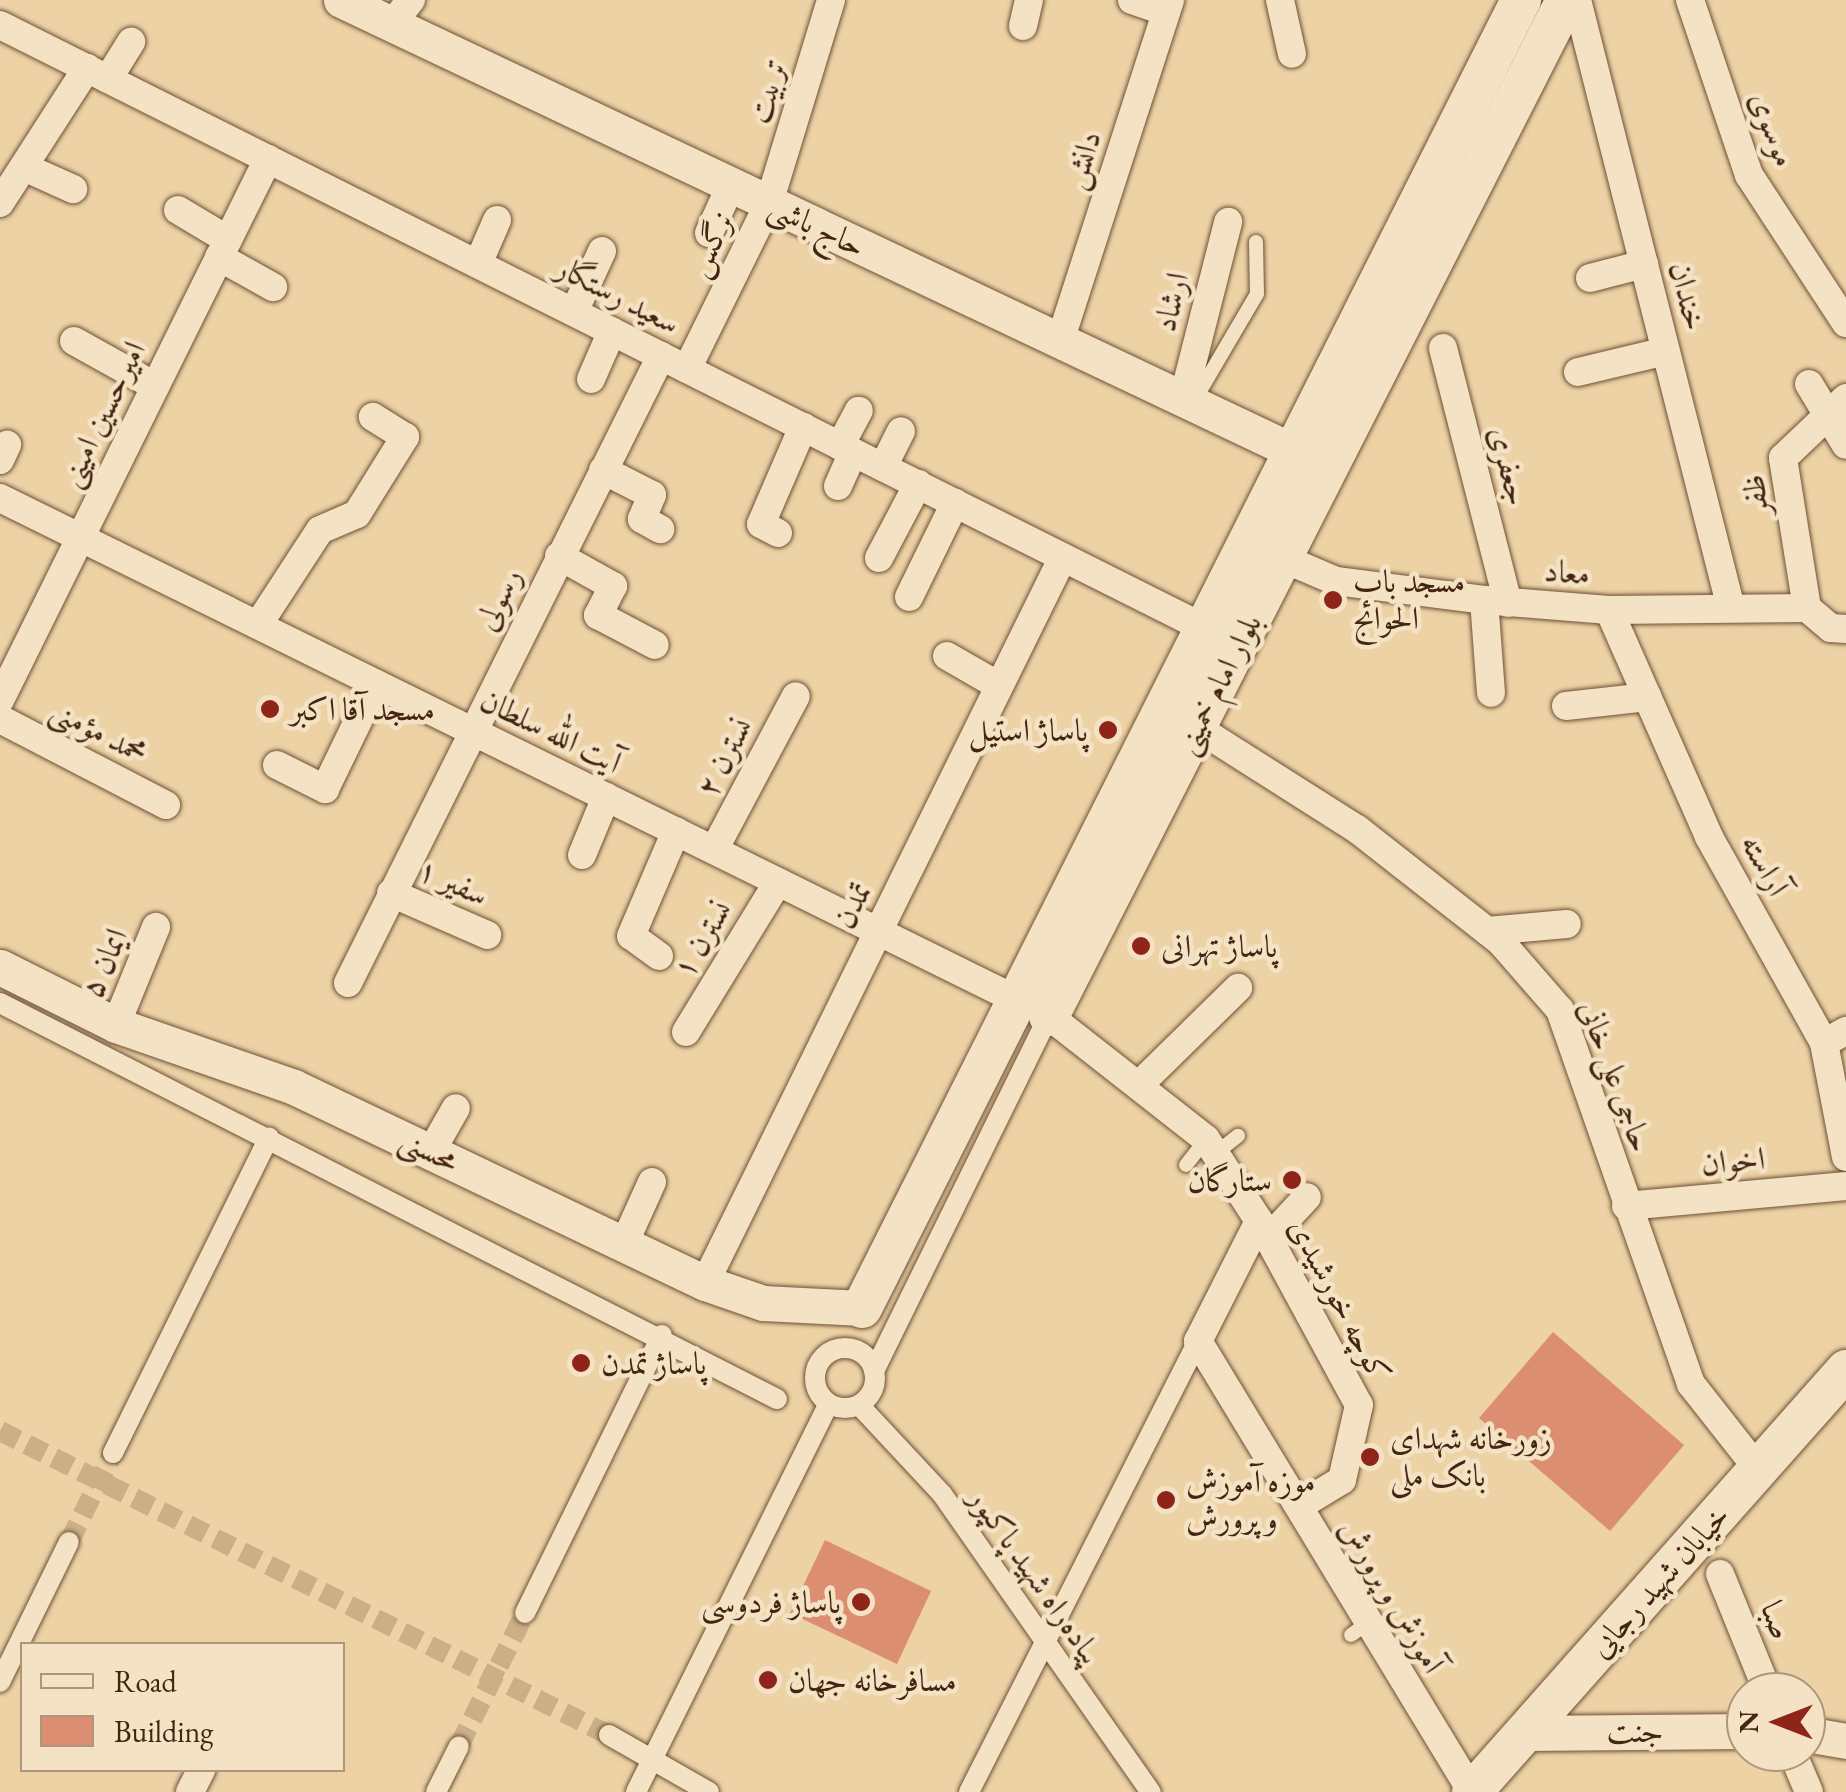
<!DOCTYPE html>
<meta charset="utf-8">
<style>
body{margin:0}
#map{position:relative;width:1846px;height:1792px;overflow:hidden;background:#edd2a5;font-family:"EB Garamond",Amiri,serif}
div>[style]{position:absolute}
.building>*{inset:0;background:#dc8e72}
.pedestrian-tunnel>*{height:20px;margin-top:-10px;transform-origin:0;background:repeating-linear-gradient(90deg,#cbaf87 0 20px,transparent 0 30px)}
.roads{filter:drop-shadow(0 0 2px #6e5036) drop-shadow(0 0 2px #6e5036)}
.service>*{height:14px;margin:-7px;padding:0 7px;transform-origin:7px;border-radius:7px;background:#f3e2c4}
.pedestrian>*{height:20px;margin:-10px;padding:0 10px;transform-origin:10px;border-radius:10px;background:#f3e2c4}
.pedestrian>.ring{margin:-10px;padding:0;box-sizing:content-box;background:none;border:20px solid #f3e2c4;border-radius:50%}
.minor>*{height:28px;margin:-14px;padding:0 14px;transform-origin:14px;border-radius:14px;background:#f3e2c4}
.tertiary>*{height:35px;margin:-17.5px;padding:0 17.5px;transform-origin:17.5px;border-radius:17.5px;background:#f3e2c4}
.secondary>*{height:40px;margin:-20px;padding:0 20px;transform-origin:20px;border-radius:20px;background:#f3e2c4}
.dots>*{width:28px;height:28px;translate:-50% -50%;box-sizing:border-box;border:5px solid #f3e2c4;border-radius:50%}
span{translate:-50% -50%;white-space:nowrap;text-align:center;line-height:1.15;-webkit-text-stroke:9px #f3e2c4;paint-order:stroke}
.street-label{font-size:32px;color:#442511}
.poi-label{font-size:32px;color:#442511}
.left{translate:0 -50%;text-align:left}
.right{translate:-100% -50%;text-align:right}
.legend{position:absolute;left:20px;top:1642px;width:325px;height:130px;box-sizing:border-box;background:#f3e2c4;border:2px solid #ad967c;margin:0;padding:12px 18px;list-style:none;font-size:30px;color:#442511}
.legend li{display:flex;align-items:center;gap:20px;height:50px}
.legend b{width:50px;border:2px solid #ad967c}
.north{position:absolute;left:1726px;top:1672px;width:100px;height:100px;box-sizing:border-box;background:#f3e2c4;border:2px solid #ad967c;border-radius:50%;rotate:270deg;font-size:28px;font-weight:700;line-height:40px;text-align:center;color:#442511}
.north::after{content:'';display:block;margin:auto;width:35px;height:45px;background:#8f2418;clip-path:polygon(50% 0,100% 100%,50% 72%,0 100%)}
</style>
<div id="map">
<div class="building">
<div style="clip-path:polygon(1553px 1332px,1684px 1445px,1610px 1531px,1479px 1418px)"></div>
<div style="clip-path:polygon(825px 1540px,931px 1591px,897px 1664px,790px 1613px)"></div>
</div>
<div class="pedestrian-tunnel">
<div style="left:0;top:1431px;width:681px;rotate:26.53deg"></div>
<div style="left:69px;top:1542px;width:99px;rotate:-63.7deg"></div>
<div style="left:459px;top:1746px;width:148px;rotate:-63.6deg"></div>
</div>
<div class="roads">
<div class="service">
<div style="left:1193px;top:403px;width:126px;rotate:-59.6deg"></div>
<div style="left:1257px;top:294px;width:52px;rotate:-91.1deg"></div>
<div style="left:1216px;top:1153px;width:28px;rotate:-38deg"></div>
<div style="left:1186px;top:1165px;width:33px;rotate:-52deg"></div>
<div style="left:1351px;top:1635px;width:19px;rotate:-36deg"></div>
</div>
<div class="pedestrian">
<div style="left:0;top:1003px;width:872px;rotate:27.01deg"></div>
<div class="ring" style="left:815px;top:1348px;width:40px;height:40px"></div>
<div style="left:874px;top:1371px;width:396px;rotate:-63.8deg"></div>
<div style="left:859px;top:1405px;width:122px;rotate:47deg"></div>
<div style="left:942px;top:1494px;width:364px;rotate:55deg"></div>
<div style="left:113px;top:1453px;width:352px;rotate:-63.7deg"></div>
<div style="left:525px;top:1613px;width:310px;rotate:-63.8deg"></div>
<div style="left:0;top:1682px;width:156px;rotate:-63.8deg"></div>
<div style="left:609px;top:1735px;width:115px;rotate:29.7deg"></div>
<div style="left:436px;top:1792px;width:51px;rotate:-63.4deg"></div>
<div style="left:636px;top:1792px;width:433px;rotate:-63.6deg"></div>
<div style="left:969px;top:1792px;width:506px;rotate:-63.08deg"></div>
</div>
<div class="minor">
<div style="left:1132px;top:0;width:36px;rotate:19deg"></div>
<div style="left:1280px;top:0;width:55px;rotate:77.5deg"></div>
<div style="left:1577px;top:0;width:627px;rotate:75.79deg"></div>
<div style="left:1690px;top:0;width:185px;rotate:71.4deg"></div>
<div style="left:1749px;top:175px;width:177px;rotate:56.8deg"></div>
<div style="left:392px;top:24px;width:31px;rotate:-52deg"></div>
<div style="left:0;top:25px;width:1347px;rotate:26.6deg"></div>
<div style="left:1023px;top:26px;width:27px;rotate:-77deg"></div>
<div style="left:108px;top:79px;width:44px;rotate:-58.1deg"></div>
<div style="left:24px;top:167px;width:54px;rotate:24.2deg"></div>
<div style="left:0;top:203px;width:161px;rotate:-57.2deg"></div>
<div style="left:178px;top:210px;width:58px;rotate:31deg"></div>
<div style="left:709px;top:233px;width:53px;rotate:-65.4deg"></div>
<div style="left:219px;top:257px;width:62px;rotate:29.1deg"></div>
<div style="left:478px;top:264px;width:48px;rotate:-66.6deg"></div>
<div style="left:1590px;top:278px;width:56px;rotate:-14.5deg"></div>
<div style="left:574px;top:312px;width:67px;rotate:-65.3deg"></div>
<div style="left:74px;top:341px;width:93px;rotate:29.1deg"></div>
<div style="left:1060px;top:341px;width:358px;rotate:-72.1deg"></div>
<div style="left:1443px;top:348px;width:263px;rotate:75.7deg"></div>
<div style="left:687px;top:369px;width:185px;rotate:-63.7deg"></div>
<div style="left:769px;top:203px;width:212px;rotate:-73deg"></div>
<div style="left:1578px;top:372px;width:90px;rotate:-13.4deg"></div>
<div style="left:591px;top:379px;width:52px;rotate:-66.4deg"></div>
<div style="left:1809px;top:384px;width:71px;rotate:58.8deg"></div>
<div style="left:1183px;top:399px;width:183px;rotate:-75.7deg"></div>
<div style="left:840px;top:446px;width:40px;rotate:-62deg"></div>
<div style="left:0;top:460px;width:17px;rotate:-65deg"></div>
<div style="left:883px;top:467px;width:40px;rotate:-63.4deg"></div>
<div style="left:603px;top:470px;width:55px;rotate:27deg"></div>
<div style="left:652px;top:495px;width:26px;rotate:113deg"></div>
<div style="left:642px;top:519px;width:21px;rotate:29deg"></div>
<div style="left:838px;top:486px;width:37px;rotate:-66deg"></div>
<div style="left:0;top:498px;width:1134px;rotate:26.27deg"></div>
<div style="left:778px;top:533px;width:19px;rotate:-152deg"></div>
<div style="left:761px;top:524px;width:106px;rotate:-66.6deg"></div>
<div style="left:559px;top:556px;width:62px;rotate:29.1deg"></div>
<div style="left:613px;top:586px;width:33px;rotate:117deg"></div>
<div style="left:598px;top:615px;width:64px;rotate:27.8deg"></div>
<div style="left:879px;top:558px;width:84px;rotate:-62.2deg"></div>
<div style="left:1282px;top:558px;width:59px;rotate:23.1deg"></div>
<div style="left:1336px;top:581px;width:149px;rotate:7.3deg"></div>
<div style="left:1484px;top:600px;width:125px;rotate:4.6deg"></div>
<div style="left:1609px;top:610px;width:198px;rotate:-0.6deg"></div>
<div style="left:1807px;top:608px;width:31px;rotate:40deg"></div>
<div style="left:1831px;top:628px;width:15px;rotate:4deg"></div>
<div style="left:909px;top:597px;width:105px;rotate:-63.9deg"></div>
<div style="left:1484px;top:600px;width:93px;rotate:85.7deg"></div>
<div style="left:1807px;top:608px;width:152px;rotate:-99.1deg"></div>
<div style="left:1783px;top:458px;width:87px;rotate:-43.6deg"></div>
<div style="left:1609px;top:610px;width:248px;rotate:66.2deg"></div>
<div style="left:1709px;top:837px;width:236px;rotate:60.8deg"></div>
<div style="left:1824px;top:1043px;width:116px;rotate:79.1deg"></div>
<div style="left:258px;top:625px;width:113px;rotate:-56.9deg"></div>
<div style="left:320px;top:530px;width:40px;rotate:-23.4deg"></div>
<div style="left:357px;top:514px;width:91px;rotate:-58.1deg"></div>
<div style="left:405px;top:437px;width:38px;rotate:-148deg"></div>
<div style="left:947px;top:656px;width:60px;rotate:30deg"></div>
<div style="left:0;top:700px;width:604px;rotate:-63.65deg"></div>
<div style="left:1566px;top:706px;width:82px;rotate:-6.3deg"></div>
<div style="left:0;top:719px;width:187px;rotate:27.4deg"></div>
<div style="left:1196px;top:727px;width:191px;rotate:32.4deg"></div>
<div style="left:1357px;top:829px;width:182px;rotate:38.1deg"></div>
<div style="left:1500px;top:941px;width:91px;rotate:49deg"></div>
<div style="left:1560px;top:1010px;width:396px;rotate:70.7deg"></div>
<div style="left:1691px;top:1384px;width:108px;rotate:51.8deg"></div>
<div style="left:277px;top:765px;width:54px;rotate:26.6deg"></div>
<div style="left:325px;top:789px;width:117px;rotate:-64.1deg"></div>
<div style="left:714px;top:850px;width:174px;rotate:-62deg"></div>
<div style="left:582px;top:855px;width:63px;rotate:-67.5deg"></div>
<div style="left:391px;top:893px;width:105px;rotate:23.6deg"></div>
<div style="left:1487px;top:931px;width:80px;rotate:-5deg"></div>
<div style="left:659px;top:956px;width:34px;rotate:-144deg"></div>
<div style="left:631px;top:936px;width:114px;rotate:-66.8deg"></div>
<div style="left:348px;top:983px;width:701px;rotate:-63.47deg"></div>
<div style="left:1049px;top:1016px;width:199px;rotate:38.1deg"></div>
<div style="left:1206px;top:1139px;width:98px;rotate:57.1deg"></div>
<div style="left:1259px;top:1221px;width:135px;rotate:116.9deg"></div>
<div style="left:1198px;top:1341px;width:528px;rotate:58.72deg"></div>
<div style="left:116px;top:1025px;width:106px;rotate:-67.8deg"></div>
<div style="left:686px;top:1032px;width:176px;rotate:-58.5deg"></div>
<div style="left:1824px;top:1043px;width:25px;rotate:-29deg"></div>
<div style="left:1141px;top:1083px;width:136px;rotate:-44.4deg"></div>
<div style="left:432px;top:1150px;width:48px;rotate:-60.3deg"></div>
<div style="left:1626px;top:1206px;width:221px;rotate:-5.2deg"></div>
<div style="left:1259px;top:1221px;width:209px;rotate:61.5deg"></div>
<div style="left:1359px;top:1405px;width:77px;rotate:102.8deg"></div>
<div style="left:1342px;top:1480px;width:50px;rotate:148.8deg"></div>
<div style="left:1268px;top:1239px;width:57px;rotate:-47.1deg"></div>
<div style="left:624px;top:1244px;width:68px;rotate:-65.7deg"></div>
<div style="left:705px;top:1283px;width:809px;rotate:-63.75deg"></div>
<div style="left:1720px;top:1574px;width:127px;rotate:67.9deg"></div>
<div style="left:1792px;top:1752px;width:43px;rotate:67deg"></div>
<div style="left:190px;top:1792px;width:25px;rotate:-63deg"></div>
</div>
<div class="tertiary">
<div style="left:341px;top:0;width:1053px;rotate:25.35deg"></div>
<div style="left:0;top:967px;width:130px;rotate:26.6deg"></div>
<div style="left:116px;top:1025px;width:188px;rotate:19.2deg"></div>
<div style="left:294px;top:1087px;width:455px;rotate:25.5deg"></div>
<div style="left:705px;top:1283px;width:61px;rotate:19deg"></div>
<div style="left:763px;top:1303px;width:99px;rotate:2.9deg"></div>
<div style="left:1525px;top:1733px;width:221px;rotate:-0.5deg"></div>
<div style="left:1806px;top:1734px;width:41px;rotate:9.9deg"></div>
</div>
<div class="secondary">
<div style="left:1049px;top:1016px;width:1140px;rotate:-63.03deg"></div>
<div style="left:862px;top:1308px;width:1465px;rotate:-63.26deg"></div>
<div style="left:1472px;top:1792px;width:564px;rotate:-48.45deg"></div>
</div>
</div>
<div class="dots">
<div style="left:1333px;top:600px;background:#8f2418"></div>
<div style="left:270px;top:709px;background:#8f2418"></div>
<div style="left:1108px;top:730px;background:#8f2418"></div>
<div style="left:1141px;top:946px;background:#8f2418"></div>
<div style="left:1292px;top:1180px;background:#8f2418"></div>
<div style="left:581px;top:1363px;background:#8f2418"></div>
<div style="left:1370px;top:1457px;background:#8f2418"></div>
<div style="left:1166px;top:1500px;background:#8f2418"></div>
<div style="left:861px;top:1602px;background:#8f2418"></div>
<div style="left:768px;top:1680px;background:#8f2418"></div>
</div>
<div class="street-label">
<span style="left:767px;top:91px;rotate:-73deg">تربیت</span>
<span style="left:1773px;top:129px;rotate:69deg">موسوی</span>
<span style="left:1082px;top:160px;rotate:-72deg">دانش</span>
<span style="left:817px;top:226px;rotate:25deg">حاج باشی</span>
<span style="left:710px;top:244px;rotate:-64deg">نرگس</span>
<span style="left:618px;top:295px;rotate:27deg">سعید رستگار</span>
<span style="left:1688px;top:296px;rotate:76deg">خندان</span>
<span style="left:1171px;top:302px;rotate:-76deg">ارشاد</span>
<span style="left:102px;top:414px;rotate:-64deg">امیرحسین امینی</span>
<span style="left:1509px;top:466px;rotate:76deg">جعفری</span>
<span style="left:1755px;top:495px;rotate:-96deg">ظفر</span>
<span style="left:1567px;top:572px;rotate:4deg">معاد</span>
<span style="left:498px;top:599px;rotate:-63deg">رسولی</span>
<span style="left:1218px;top:684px;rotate:-63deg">بلوار امام خمینی</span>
<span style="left:99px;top:731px;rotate:27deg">محمد مؤمنی</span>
<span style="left:551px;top:731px;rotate:26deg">آیت الله سلطان</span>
<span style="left:724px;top:757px;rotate:-62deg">نسترن ۲</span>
<span style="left:1765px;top:865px;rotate:61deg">آراسته</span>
<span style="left:453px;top:882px;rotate:24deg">سفیر ۱</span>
<span style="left:852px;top:905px;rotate:-64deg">تمدن</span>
<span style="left:702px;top:939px;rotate:-59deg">نسترن ۱</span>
<span style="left:104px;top:963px;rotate:-67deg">ایمان ۵</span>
<span style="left:1616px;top:1076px;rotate:70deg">حاجی علی خانی</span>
<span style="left:429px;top:1150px;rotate:25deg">محسنی</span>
<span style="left:1733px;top:1161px;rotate:-5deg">اخوان</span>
<span style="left:1340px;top:1300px;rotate:62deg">کوچه خورشیدی</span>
<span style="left:1036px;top:1576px;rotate:55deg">پیاده‌راه شهید پاکپور</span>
<span style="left:1659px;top:1581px;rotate:-48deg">خیابان شهید رجایی</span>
<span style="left:1392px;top:1596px;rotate:59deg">آموزش و پرورش</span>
<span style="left:1777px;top:1620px;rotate:68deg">صبا</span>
<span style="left:1635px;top:1731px">جنت</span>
</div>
<div class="poi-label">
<span class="left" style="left:1353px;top:600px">مسجد باب<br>الحوائج</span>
<span class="left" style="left:290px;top:709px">مسجد آقا اکبر</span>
<span class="right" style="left:1088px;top:730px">پاساژ استیل</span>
<span class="left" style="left:1161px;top:946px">پاساژ تهرانی</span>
<span class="right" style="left:1272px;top:1180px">ستارگان</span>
<span class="left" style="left:601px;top:1363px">پاساژ تمدن</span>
<span class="left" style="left:1390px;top:1457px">زورخانه شهدای<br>بانک ملی</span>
<span class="left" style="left:1186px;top:1500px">موزه آموزش<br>و پرورش</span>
<span class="right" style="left:841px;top:1602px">پاساژ فردوسی</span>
<span class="left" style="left:788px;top:1680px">مسافرخانه جهان</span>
</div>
<ul class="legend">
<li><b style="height:12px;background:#f3e2c4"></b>Road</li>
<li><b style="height:28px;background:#dc8e72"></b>Building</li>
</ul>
<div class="north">N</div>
</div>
